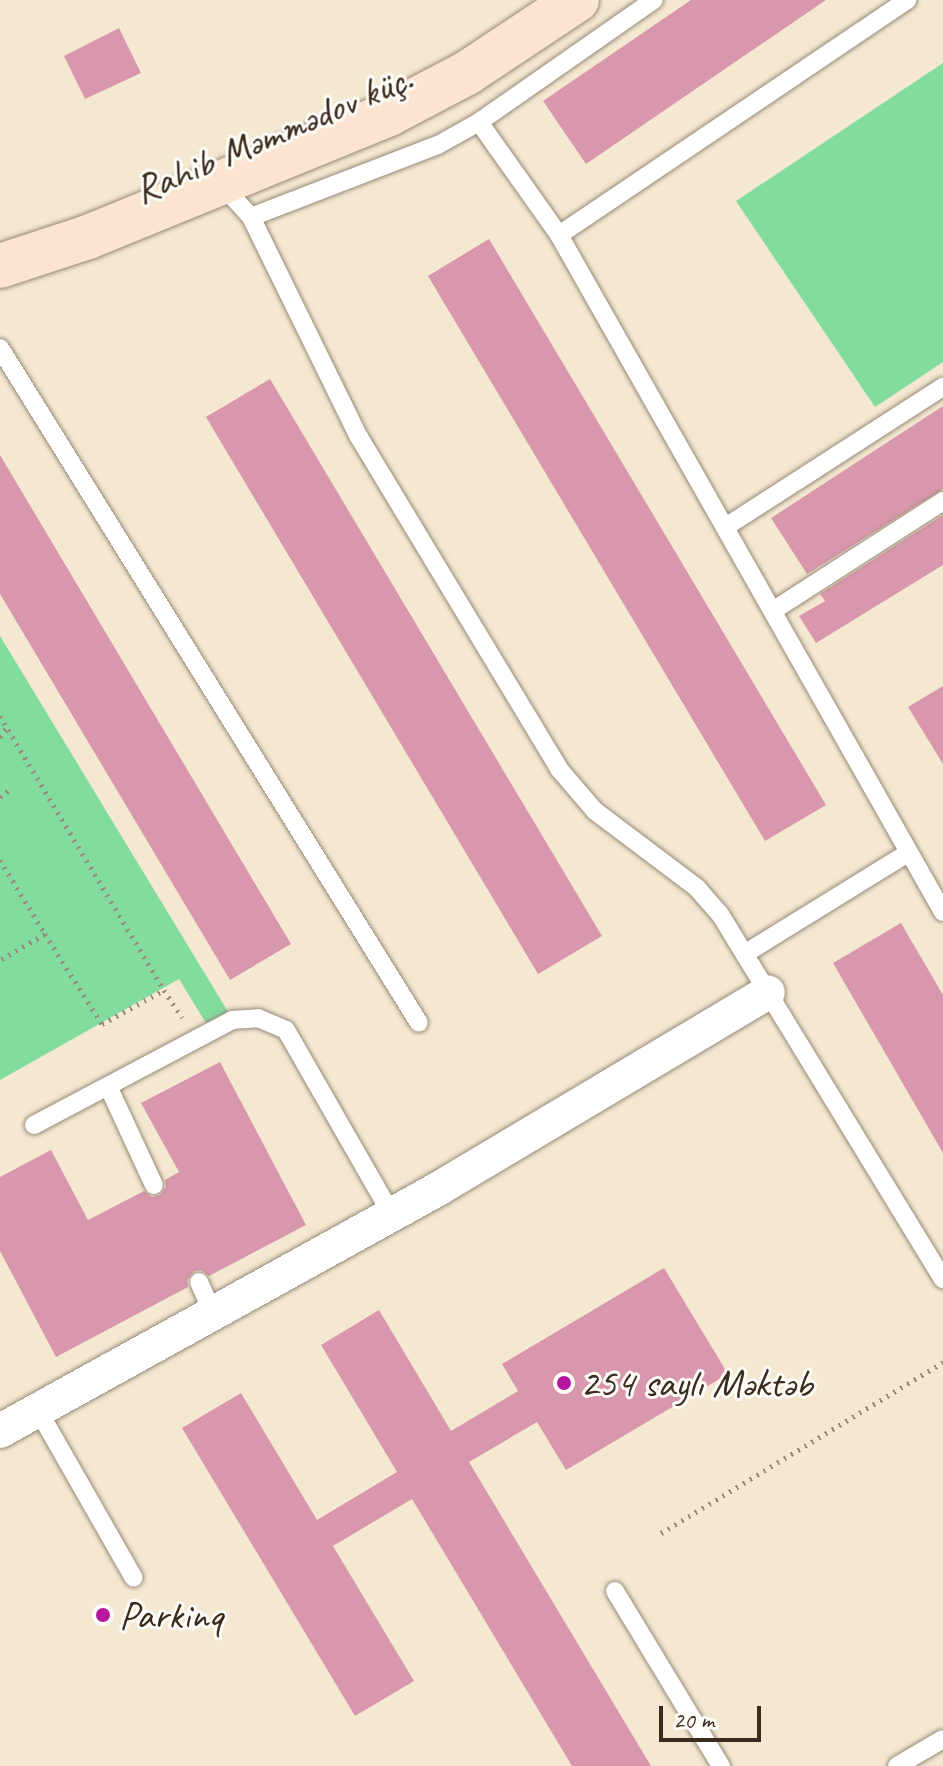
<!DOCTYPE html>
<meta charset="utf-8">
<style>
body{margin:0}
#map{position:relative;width:943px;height:1766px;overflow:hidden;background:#f4e8d1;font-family:Caveat,sans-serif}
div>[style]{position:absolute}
.green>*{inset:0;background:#82db9f}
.building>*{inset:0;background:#d997ad}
.path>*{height:5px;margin-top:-2.5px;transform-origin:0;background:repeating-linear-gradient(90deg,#988978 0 2px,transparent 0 8px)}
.roads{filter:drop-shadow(0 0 2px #988978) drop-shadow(0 0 2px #988978)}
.service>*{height:18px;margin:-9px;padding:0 9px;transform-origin:9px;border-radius:9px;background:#fff}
.minor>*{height:34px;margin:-17px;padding:0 17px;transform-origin:17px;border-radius:17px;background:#fff}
.secondary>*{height:44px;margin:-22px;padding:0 22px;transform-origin:22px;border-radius:22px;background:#fce5d0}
.dots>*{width:22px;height:22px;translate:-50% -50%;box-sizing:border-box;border:4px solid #fdfcf7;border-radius:50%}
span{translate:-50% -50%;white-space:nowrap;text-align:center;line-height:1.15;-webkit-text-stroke:6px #fdfcf7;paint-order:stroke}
.street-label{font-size:40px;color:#3b2a1e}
.poi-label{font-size:40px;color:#3b2a1e}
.left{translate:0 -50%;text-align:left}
.scale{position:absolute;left:659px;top:1706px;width:102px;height:36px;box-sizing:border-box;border:4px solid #3b2a1e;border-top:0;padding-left:10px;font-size:24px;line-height:28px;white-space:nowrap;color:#3b2a1e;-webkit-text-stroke:6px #fdfcf7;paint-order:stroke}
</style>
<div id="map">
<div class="green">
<div style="clip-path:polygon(943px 63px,943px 362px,875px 407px,736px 201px)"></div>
<div style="clip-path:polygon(0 636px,230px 1015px,206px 1023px,179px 979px,0 1080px)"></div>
</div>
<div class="building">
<div style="clip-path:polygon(691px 0,826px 0,586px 164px,543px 101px)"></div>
<div style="clip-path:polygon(119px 28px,141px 73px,85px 99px,64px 56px)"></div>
<div style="clip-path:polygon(489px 239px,826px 805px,765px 841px,428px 276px)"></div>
<div style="clip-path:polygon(270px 379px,602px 936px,538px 974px,206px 417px)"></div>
<div style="clip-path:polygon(943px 406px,943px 489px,807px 574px,771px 518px)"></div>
<div style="clip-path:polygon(0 455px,291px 944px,230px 980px,0 594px)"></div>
<div style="clip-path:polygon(943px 515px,943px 565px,816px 643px,799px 616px,825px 601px,820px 594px)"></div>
<div style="clip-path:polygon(943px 686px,943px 764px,908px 707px)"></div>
<div style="clip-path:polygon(901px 923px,943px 995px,943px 1153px,833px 963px)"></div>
<div style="clip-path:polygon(220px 1062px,306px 1225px,209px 1276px,201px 1270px,194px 1271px,187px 1280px,188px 1287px,56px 1357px,0 1251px,0 1177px,51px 1150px,88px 1220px,144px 1191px,152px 1197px,160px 1195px,166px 1187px,165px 1180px,179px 1172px,141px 1103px)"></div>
<div style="clip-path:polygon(664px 1268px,728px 1374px,566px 1470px,537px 1422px,469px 1462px,651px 1766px,572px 1766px,412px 1499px,333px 1546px,414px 1681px,355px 1716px,182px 1428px,241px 1393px,317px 1520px,397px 1472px,321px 1345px,379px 1310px,451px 1431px,518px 1391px,502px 1364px)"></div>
</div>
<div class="path">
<div style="left:0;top:716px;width:319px;rotate:59.1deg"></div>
<div style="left:0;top:737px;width:12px;rotate:-55deg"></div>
<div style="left:0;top:797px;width:15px;rotate:-37deg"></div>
<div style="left:0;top:860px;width:87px;rotate:58.7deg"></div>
<div style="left:45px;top:934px;width:52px;rotate:150deg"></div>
<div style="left:45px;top:934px;width:107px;rotate:57.7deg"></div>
<div style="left:102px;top:1024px;width:71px;rotate:-28.7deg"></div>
<div style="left:164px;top:990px;width:33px;rotate:57deg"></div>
<div style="left:661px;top:1533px;width:330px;rotate:-31.2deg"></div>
</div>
<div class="roads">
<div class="service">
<div style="left:479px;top:122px;width:213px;rotate:-34.9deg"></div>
<div style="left:221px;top:184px;width:45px;rotate:47.7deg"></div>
<div style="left:251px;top:217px;width:245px;rotate:63.9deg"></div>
<div style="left:359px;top:437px;width:388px;rotate:58.9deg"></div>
<div style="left:559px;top:769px;width:55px;rotate:49.4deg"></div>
<div style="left:595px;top:811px;width:128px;rotate:37deg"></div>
<div style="left:697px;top:888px;width:35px;rotate:49deg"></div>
<div style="left:720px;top:914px;width:428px;rotate:58.6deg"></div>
<div style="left:251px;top:217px;width:200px;rotate:-21.1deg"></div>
<div style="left:438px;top:145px;width:47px;rotate:-29.3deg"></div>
<div style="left:479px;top:122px;width:138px;rotate:54.7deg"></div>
<div style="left:559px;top:235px;width:778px;rotate:60.44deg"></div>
<div style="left:559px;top:235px;width:420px;rotate:-34deg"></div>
<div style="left:0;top:348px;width:794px;rotate:58.17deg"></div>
<div style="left:727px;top:526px;width:257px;rotate:-32.8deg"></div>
<div style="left:774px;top:610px;width:201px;rotate:-32.8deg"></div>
<div style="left:746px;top:953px;width:190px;rotate:-31.7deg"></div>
<div style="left:108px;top:1086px;width:109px;rotate:65.1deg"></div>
<div style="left:34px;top:1125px;width:224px;rotate:-27.9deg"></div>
<div style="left:232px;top:1020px;width:26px;rotate:-4deg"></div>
<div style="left:258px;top:1018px;width:30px;rotate:23deg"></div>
<div style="left:286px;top:1030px;width:213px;rotate:60.2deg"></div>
<div style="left:199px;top:1282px;width:35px;rotate:66deg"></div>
<div style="left:38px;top:1410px;width:193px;rotate:60.3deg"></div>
<div style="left:615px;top:1591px;width:205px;rotate:58.8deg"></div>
<div style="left:897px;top:1766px;width:53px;rotate:-30.4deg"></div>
</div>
<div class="minor">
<div style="left:0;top:1431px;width:500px;rotate:-28.92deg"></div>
<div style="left:438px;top:1189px;width:384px;rotate:-30.8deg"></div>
</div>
<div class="secondary">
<div style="left:0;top:266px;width:93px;rotate:-18.2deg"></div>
<div style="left:88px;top:237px;width:325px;rotate:-22.2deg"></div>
<div style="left:389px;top:114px;width:88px;rotate:-27.7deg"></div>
<div style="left:467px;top:73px;width:132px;rotate:-33.6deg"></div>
</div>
</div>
<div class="dots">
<div style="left:564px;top:1383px;background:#b5179e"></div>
<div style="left:103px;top:1615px;background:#b5179e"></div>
</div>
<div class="street-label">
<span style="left:273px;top:134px;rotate:-23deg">Rahib Məmmədov küç.</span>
</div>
<div class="poi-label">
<span class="left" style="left:580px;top:1383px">254 saylı Məktəb</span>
<span class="left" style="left:119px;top:1615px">Parkinq</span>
</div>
<div class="scale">20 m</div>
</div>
